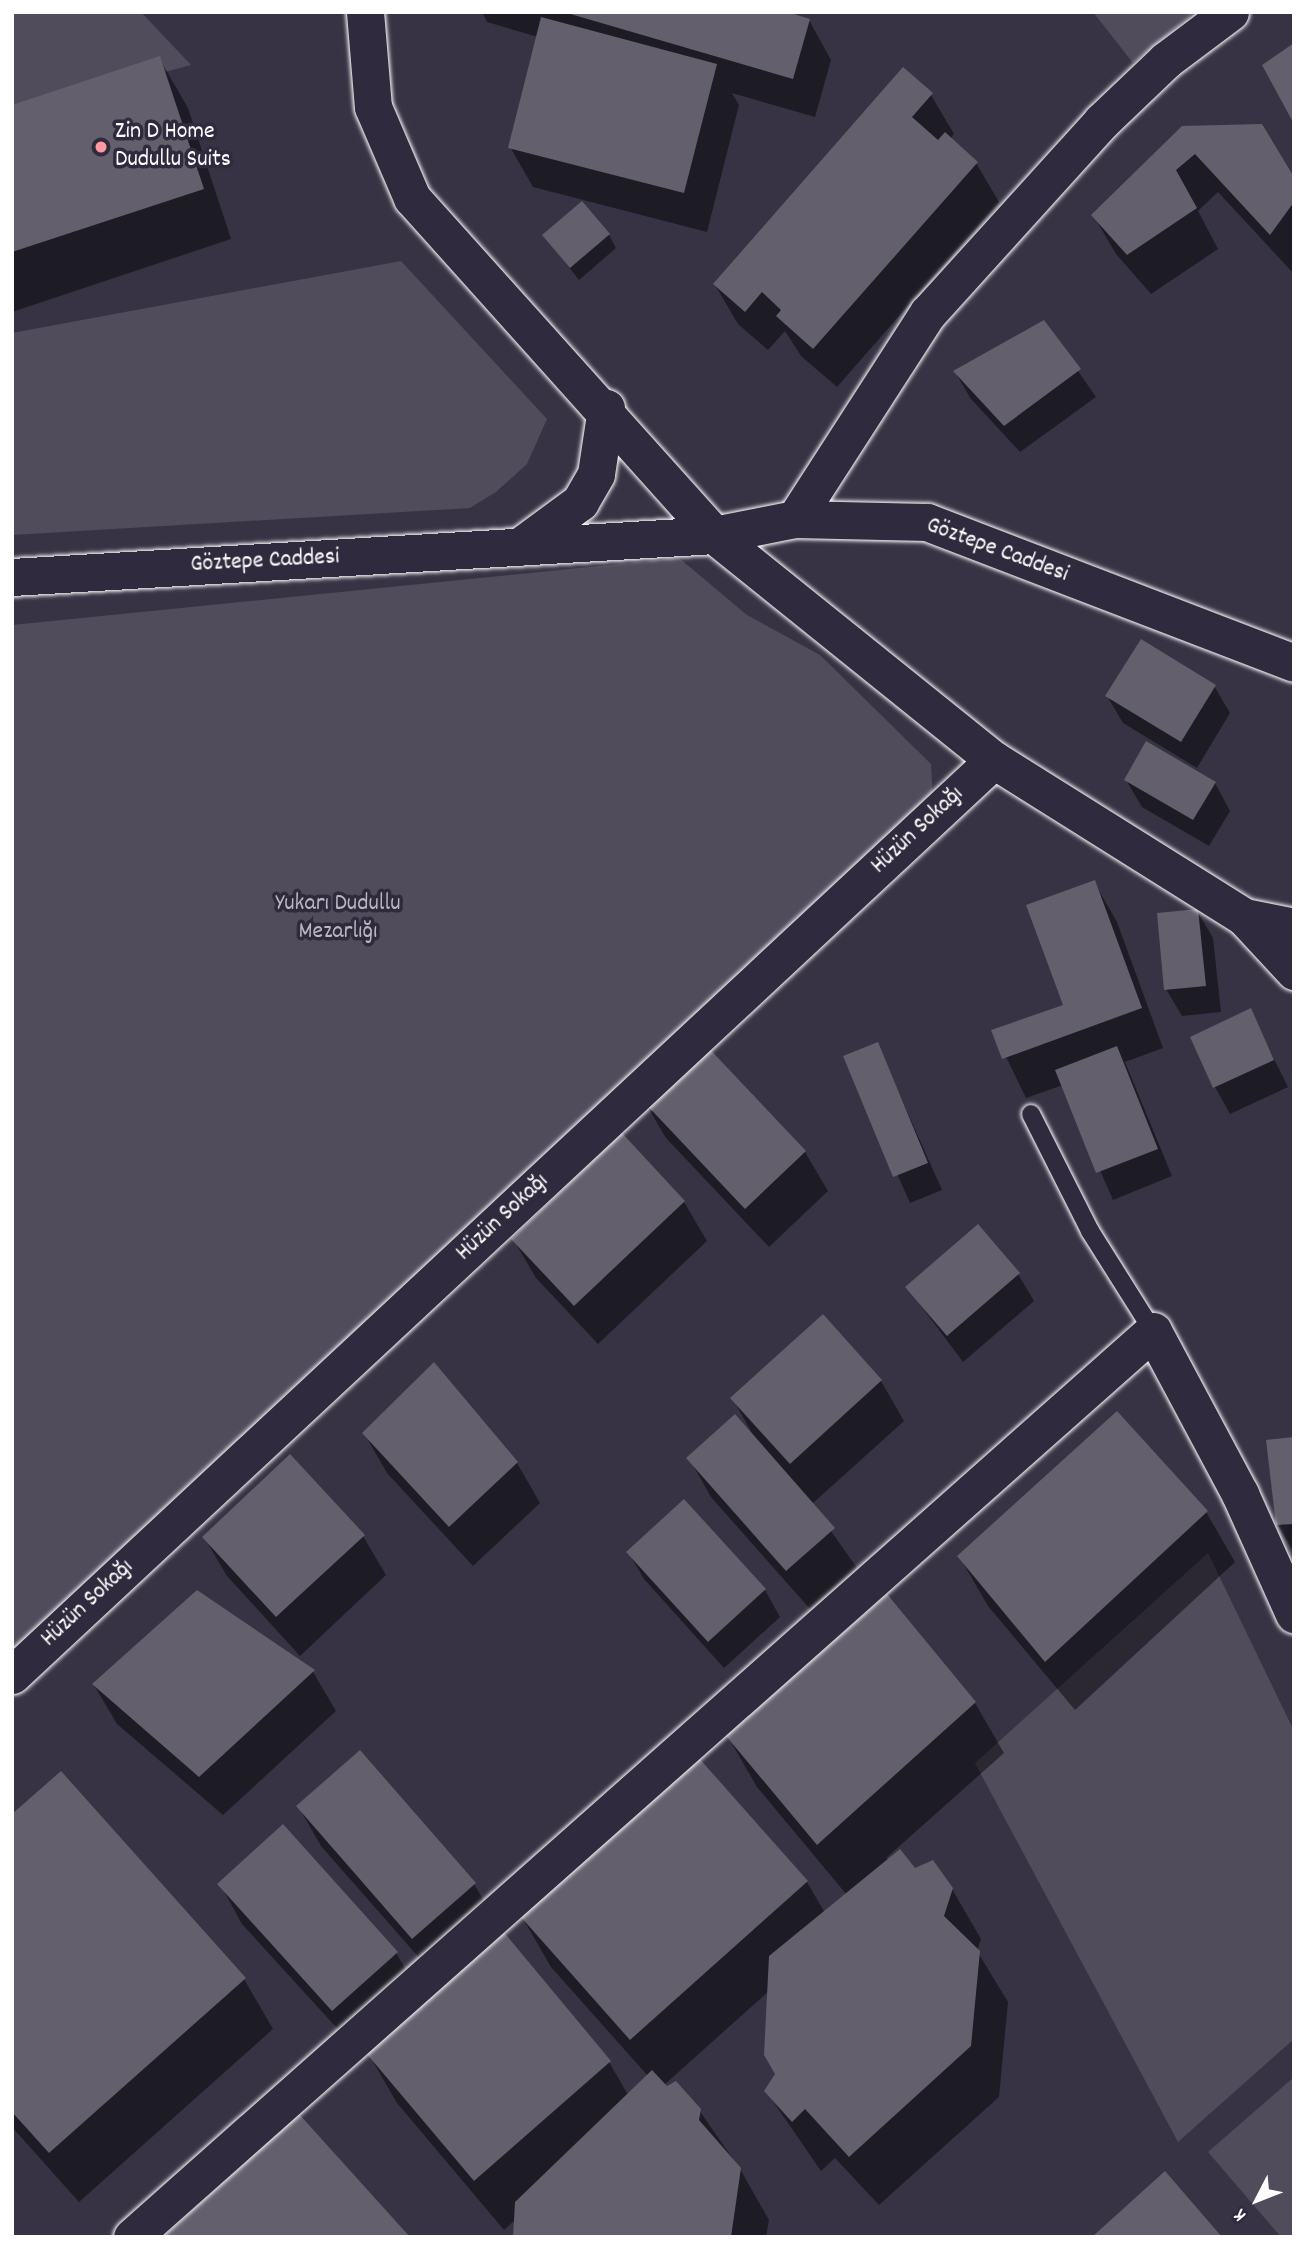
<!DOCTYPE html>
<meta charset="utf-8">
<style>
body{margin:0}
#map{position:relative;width:1306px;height:2249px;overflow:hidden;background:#373345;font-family:Dekko,sans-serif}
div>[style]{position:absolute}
.green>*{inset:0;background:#514c5c}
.shadow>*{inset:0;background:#0007}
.building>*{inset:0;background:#635f6d}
.roads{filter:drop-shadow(0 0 2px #fff) drop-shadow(0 0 2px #fff)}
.service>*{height:18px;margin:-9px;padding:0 9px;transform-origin:9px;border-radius:9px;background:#2f2a3d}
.minor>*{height:37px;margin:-18.5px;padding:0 18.5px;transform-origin:18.5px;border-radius:18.5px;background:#2f2a3d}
.dots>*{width:19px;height:19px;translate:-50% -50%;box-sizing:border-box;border:4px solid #2f2a3d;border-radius:50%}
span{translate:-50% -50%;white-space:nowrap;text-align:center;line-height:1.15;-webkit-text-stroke:7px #2f2a3d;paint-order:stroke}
.poi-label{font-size:24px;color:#fff}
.left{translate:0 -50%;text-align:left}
.street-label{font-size:24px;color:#fff}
.park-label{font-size:24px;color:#b9b7be}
.frame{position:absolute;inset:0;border:14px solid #fff;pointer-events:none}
.north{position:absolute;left:1222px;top:2165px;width:70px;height:70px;-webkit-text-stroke:5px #2f2a3d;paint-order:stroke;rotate:228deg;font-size:19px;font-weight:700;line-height:28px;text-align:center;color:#fff}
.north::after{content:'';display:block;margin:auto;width:24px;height:32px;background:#fff;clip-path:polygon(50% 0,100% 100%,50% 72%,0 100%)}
</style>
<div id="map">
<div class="green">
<div style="clip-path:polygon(12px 12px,141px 12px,191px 65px,12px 113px)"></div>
<div style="clip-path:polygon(1093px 12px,1195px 12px,1133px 63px)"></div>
<div style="clip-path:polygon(401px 261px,547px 419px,527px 464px,496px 492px,470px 508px,12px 535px,12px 333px)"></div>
<div style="clip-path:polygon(679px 558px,747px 615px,820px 655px,931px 764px,933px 801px,12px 1652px,12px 625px)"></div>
<div style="clip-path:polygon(1208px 1553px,1294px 1731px,1294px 2039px,1178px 2142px,975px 1763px)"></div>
<div style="clip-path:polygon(1294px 2077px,1294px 2237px,1281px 2237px,1208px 2152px)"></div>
</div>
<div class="shadow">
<div style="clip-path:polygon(482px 12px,781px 12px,809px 20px,831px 60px,815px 117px,732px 93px,739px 105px,707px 232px,533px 187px,510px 147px,538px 37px,487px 22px)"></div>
<div style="clip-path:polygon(159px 58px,188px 108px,231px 239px,12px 312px,12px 107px)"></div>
<div style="clip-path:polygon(931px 95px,954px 134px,950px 139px,976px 163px,999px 202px,837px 387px,801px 356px,785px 331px,768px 350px,738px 324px,715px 285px)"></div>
<div style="clip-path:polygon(1183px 128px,1294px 181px,1293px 273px,1218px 192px,1198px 211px,1218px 249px,1151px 294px,1116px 254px,1093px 215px)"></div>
<div style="clip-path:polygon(544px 235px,609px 235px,616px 248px,579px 280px)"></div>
<div style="clip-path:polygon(1044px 322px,1096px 397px,1020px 452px,971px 399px,955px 372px)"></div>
<div style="clip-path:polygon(1214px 686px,1230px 713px,1197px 768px,1123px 723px,1107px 696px)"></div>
<div style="clip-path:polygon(1126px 780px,1215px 783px,1230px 811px,1209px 846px,1142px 807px)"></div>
<div style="clip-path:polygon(1094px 882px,1117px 922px,1163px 1048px,1125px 1062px,1172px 1176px,1113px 1200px,1063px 1085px,1026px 1098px,994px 1032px,1065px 1006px)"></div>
<div style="clip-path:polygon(1197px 911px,1213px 938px,1221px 1012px,1182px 1016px,1166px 989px)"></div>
<div style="clip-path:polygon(1250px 1011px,1288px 1087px,1230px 1114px,1215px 1087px)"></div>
<div style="clip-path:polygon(877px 1044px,942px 1190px,910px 1203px,845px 1057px)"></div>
<div style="clip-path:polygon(643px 1099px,805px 1152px,828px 1191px,769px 1247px,666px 1138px)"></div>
<div style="clip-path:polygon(684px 1202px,707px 1241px,598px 1344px,536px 1278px,513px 1239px)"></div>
<div style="clip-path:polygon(1018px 1274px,1034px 1301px,963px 1362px,907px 1287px)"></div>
<div style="clip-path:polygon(823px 1317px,881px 1381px,904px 1421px,812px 1504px,857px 1568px,810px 1609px,711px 1497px,689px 1458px,753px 1435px,733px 1399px)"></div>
<div style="clip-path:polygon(364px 1433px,517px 1463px,540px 1503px,473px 1566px,387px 1473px)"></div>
<div style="clip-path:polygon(1294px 1438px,1294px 1551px,1293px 1551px,1277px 1524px)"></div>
<div style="clip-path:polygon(1206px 1512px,1235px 1562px,1075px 1710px,988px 1606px,959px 1556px)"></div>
<div style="clip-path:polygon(363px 1536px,386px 1575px,300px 1656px,227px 1576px,204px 1537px)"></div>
<div style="clip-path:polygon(628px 1552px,765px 1590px,780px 1617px,724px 1668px,644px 1579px)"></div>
<div style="clip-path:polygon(197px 1592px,313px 1672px,336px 1711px,223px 1815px,117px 1724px,94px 1685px)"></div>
<div style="clip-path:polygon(975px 1703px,1004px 1753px,886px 1858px,952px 1889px,981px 1939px,977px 1951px,1008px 2002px,999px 2097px,879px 2205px,835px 2158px,821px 2171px,766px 2091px,777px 2074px,769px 1991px,664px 2085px,699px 2110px,740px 2169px,769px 2220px,766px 2237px,514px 2237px,515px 2220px,504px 2230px,397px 2103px,368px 2053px,609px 2062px,628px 2095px,648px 2076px,551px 1967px,522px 1917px,807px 1882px,825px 1913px,847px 1895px,757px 1787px,728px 1737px)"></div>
<div style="clip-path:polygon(298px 1806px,474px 1884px,497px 1923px,436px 1977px,321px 1846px)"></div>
<div style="clip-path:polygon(12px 1817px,244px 1979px,273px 2029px,79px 2202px,12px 2127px)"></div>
<div style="clip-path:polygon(220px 1884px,396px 1953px,419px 1992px,356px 2049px,242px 1924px)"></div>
</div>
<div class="building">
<div style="clip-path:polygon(787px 12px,810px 19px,793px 79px,567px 13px)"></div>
<div style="clip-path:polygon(541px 17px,717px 64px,684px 193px,508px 148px)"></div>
<div style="clip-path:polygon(1294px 43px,1294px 124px,1262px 65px)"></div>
<div style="clip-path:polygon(160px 56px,204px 189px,12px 252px,12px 105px)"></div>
<div style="clip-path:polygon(903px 67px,933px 93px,912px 117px,938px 140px,945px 132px,978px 162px,813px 349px,776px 316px,781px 310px,762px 292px,745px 312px,713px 284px)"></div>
<div style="clip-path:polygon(1262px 124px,1294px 177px,1294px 202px,1270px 235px,1195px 154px,1176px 170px,1197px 208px,1127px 255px,1091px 215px,1182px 126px)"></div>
<div style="clip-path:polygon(582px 201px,610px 234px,570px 268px,542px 235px)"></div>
<div style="clip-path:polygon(1044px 320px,1081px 369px,1004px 426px,953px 371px)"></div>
<div style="clip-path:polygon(1141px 639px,1216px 685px,1181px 742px,1105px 696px)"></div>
<div style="clip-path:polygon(1146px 741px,1216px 782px,1193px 820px,1124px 780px)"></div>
<div style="clip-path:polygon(1095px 880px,1142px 1008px,1002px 1059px,991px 1030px,1063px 1005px,1026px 905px)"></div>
<div style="clip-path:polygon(1198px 909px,1206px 986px,1164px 990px,1157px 913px)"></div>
<div style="clip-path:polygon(1251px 1008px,1274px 1060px,1213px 1088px,1190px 1037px)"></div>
<div style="clip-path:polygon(702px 1041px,806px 1151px,745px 1209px,641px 1099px)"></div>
<div style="clip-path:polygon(878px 1042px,928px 1163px,893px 1177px,843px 1056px)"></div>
<div style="clip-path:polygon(1117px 1046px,1158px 1149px,1096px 1173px,1055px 1070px)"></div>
<div style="clip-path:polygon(622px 1133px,685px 1201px,574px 1306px,511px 1239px)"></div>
<div style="clip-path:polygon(978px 1224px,1020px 1273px,947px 1336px,905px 1287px)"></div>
<div style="clip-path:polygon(823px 1314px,882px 1380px,790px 1464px,730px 1398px)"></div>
<div style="clip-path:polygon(434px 1362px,518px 1462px,449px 1527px,362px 1433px)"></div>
<div style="clip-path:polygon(1117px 1411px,1208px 1511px,1045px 1662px,957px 1556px)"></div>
<div style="clip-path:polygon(735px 1414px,835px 1528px,786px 1571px,686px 1458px)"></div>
<div style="clip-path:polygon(1294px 1437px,1294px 1524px,1276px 1525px,1266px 1440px)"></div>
<div style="clip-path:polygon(290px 1454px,365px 1535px,276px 1617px,202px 1537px)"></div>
<div style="clip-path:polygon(684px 1499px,766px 1589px,708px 1642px,626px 1552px)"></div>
<div style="clip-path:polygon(197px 1590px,315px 1670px,199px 1777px,92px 1684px)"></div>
<div style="clip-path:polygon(887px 1594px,976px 1702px,817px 1845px,726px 1736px)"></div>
<div style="clip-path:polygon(360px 1750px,476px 1883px,412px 1939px,296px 1806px)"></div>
<div style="clip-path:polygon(698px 1757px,808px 1881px,630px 2040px,520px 1916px)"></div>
<div style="clip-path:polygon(61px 1771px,246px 1978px,49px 2153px,12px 2112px,12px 1814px)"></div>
<div style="clip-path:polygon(283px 1824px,398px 1952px,332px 2011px,217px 1884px)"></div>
<div style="clip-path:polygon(900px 1849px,915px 1868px,933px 1860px,953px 1888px,944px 1916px,980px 1951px,971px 2046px,849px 2157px,805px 2109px,792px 2122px,764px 2091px,775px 2074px,764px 2055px,769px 1956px)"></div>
<div style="clip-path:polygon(502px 1930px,611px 2061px,474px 2181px,366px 2053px)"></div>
<div style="clip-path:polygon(652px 2070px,667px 2086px,676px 2081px,701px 2109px,699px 2120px,741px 2168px,731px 2237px,513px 2237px,515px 2202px)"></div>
<div style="clip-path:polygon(299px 2114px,410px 2237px,163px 2237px)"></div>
<div style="clip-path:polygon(1165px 2171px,1222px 2237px,1092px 2237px)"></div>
</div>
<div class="roads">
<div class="service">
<div style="left:1031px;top:1114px;width:131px;rotate:63.2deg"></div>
<div style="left:1090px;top:1231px;width:118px;rotate:57.8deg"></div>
</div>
<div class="minor">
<div style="left:365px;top:12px;width:95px;rotate:85.2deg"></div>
<div style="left:373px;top:107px;width:99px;rotate:66.8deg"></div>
<div style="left:412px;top:198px;width:453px;rotate:48.1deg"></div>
<div style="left:714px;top:535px;width:359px;rotate:38.8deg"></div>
<div style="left:994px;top:760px;width:295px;rotate:32.1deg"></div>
<div style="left:1244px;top:917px;width:51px;rotate:11.3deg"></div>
<div style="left:795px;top:519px;width:245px;rotate:-57.2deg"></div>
<div style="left:928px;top:313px;width:258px;rotate:-47.8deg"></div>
<div style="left:1101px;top:122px;width:90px;rotate:-43.6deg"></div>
<div style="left:1166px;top:60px;width:80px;rotate:-36.9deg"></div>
<div style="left:519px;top:547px;width:76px;rotate:-36.4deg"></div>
<div style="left:580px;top:502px;width:32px;rotate:-60deg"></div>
<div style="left:596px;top:474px;width:67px;rotate:-81.4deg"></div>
<div style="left:12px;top:577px;width:703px;rotate:-3.42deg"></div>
<div style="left:714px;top:535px;width:83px;rotate:-11.2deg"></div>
<div style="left:795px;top:519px;width:132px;rotate:1.3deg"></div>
<div style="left:927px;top:522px;width:393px;rotate:21deg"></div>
<div style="left:1244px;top:917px;width:74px;rotate:47.2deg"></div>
<div style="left:12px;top:1675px;width:1342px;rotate:-42.98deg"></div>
<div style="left:132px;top:2237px;width:1365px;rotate:-41.58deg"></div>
<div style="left:1153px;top:1331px;width:185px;rotate:61.9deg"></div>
<div style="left:1240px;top:1494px;width:132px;rotate:65.8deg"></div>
</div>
</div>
<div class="dots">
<div style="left:101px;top:147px;background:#ff9aa2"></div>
</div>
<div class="poi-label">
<span class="left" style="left:115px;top:147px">Zin D Home<br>Dudullu Suits</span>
</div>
<div class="street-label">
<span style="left:997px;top:551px;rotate:20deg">Göztepe Caddesi</span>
<span style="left:265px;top:562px;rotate:-3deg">Göztepe Caddesi</span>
<span style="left:918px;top:831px;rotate:-43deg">Hüzün Sokağı</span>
<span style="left:503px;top:1218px;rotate:-43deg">Hüzün Sokağı</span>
<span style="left:88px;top:1604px;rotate:-43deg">Hüzün Sokağı</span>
</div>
<div class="park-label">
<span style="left:338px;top:919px">Yukarı Dudullu<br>Mezarlığı</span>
</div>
<div class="frame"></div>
<div class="north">K</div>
</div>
